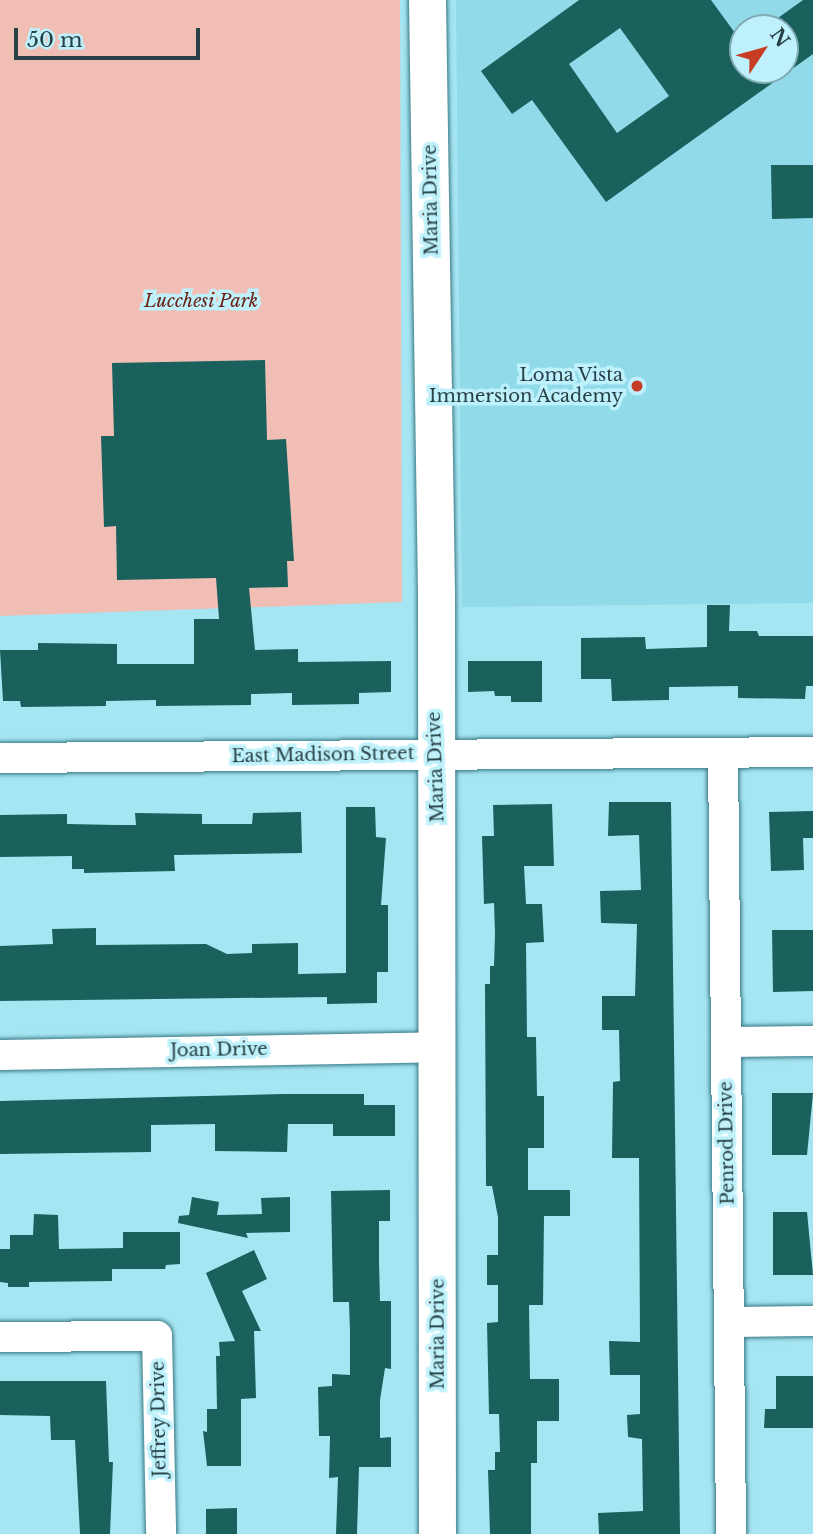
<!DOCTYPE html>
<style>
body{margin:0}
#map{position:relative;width:813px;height:1534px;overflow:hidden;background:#a6e6f3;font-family:"Libre Baskerville",serif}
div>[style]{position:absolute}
.built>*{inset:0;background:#90dae9}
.green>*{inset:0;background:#f0beb4}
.building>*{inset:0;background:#1a605d}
.roads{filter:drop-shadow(0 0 2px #397884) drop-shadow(0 0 2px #397884)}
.minor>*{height:30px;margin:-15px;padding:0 15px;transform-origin:15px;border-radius:15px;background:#fff}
.tertiary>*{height:37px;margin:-18.5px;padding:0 18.5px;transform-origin:18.5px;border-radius:18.5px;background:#fff}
.dots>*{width:19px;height:19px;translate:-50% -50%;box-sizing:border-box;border:4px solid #bef1fb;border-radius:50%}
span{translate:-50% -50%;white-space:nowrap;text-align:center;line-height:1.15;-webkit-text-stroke:7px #bef1fb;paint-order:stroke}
.street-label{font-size:18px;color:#274146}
.park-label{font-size:18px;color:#6b2114;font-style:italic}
.poi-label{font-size:18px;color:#274146}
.right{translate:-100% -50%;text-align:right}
.north{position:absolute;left:729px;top:14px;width:70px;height:70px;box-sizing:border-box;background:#bef1fb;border:2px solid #82abb3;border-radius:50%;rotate:54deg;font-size:19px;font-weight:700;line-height:28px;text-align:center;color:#274146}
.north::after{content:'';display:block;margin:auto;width:24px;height:32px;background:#c73c25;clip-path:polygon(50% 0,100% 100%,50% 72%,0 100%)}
.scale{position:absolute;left:14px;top:28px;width:186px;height:32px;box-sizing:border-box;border:4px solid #274146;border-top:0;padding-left:9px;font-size:21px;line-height:24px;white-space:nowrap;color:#274146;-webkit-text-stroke:5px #bef1fb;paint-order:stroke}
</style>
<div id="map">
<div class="built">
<div style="clip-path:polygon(evenodd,456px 0,813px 0,813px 603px,462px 607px,456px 0,743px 28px,785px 28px,785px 70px,743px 70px,743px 28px)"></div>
</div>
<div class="green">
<div style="clip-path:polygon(0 0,400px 0,402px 602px,0 616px)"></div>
</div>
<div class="building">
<div style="clip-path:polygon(evenodd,579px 0,711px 0,743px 44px,743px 70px,785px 70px,785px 28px,764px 28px,803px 0,813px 0,813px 54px,606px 202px,532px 100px,512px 114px,481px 71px,579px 0,620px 28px,669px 96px,617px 133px,569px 64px,620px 28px)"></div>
<div style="clip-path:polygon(771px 165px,813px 165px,813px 218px,772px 219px)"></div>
<div style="clip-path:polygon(265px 360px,267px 440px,286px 439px,294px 561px,287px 561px,288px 587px,249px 588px,255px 650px,298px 649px,298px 662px,391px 661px,391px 692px,359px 693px,359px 704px,292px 705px,292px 693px,251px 694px,251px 705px,156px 706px,156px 700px,106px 701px,106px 706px,21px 707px,20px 701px,3px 701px,0 650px,38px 650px,38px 643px,117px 644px,117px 664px,194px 664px,194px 619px,219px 619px,216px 578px,117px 580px,116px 526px,104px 527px,101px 436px,114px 436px,112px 363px)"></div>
<div style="clip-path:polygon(707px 605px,730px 605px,729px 631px,757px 631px,759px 636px,813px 636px,813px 686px,806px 686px,805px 699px,738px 698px,738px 686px,669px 687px,669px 700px,612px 701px,611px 679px,581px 679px,581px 638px,645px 637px,646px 649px,707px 647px)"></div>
<div style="clip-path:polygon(468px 661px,542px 661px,542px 702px,511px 702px,511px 696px,495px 696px,494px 691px,468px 692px)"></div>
<div style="clip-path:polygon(609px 802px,671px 802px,680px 1534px,599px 1534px,598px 1513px,643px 1511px,642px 1439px,628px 1437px,627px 1415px,640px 1414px,640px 1375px,610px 1375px,609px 1341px,640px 1342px,639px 1158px,612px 1158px,613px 1082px,620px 1081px,619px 1030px,602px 1030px,602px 996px,635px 996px,637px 924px,601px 923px,600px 891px,641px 890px,639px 835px,608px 836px)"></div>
<div style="clip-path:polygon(552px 804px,554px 866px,524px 866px,526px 904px,542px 904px,544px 942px,526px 943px,527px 1037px,536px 1037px,537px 1096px,544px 1096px,544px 1148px,528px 1148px,528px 1190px,570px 1190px,570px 1216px,544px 1216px,543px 1305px,529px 1305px,530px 1379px,559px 1379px,559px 1421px,537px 1421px,537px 1463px,531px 1463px,531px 1534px,490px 1534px,488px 1470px,495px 1470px,495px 1452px,500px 1452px,499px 1414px,489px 1414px,487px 1323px,498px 1322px,498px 1285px,487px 1285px,487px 1255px,498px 1255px,498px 1217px,492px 1186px,486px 1186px,485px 984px,490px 984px,490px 966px,494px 966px,495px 933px,494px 903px,484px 904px,482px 836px,494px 836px,493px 805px)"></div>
<div style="clip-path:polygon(346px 807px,375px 807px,376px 837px,386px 838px,381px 905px,388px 905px,388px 972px,377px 972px,377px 1003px,327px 1004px,327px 997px,0 1001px,0 946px,53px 944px,52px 929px,96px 928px,96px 945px,206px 944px,227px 954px,252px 953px,252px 944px,298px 943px,298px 974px,346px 973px)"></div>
<div style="clip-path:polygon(813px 811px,813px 838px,803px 838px,804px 870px,771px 871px,769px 812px)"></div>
<div style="clip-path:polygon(301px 812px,302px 853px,174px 855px,175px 871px,84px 873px,84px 869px,72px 869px,72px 856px,0 857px,0 815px,67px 814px,67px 824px,117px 825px,136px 825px,135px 813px,202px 814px,202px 824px,252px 824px,253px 813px)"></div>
<div style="clip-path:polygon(772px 930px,813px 930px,813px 991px,773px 992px)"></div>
<div style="clip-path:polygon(772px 1093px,813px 1093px,807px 1155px,772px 1155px)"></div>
<div style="clip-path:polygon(283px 1094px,364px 1094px,364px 1105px,395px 1105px,395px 1136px,333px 1136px,333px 1124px,288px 1124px,287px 1152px,215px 1151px,215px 1124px,151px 1125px,151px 1152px,0 1154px,0 1101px)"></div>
<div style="clip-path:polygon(390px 1190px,390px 1221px,379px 1221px,379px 1261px,380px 1301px,391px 1301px,391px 1369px,385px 1368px,380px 1400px,380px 1438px,391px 1437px,391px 1467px,359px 1467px,357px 1534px,336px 1534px,338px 1477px,329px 1478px,330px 1436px,319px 1436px,318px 1387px,332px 1386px,332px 1374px,350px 1375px,350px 1332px,349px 1302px,333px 1302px,331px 1191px)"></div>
<div style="clip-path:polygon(192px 1197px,219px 1202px,217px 1215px,262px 1214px,261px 1198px,290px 1197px,290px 1232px,246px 1233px,248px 1238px,178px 1223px,179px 1216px,189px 1215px)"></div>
<div style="clip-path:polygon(773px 1212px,807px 1212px,813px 1275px,773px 1275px)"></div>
<div style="clip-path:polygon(34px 1214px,58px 1215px,59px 1249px,123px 1248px,123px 1232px,180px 1232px,180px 1264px,166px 1265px,165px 1269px,112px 1269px,112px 1281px,29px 1282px,29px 1287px,8px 1287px,8px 1283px,0 1282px,0 1249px,10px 1249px,10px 1235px,33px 1235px)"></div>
<div style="clip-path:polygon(254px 1250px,267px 1279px,242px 1291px,261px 1331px,254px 1331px,256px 1398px,241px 1399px,241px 1466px,207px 1466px,203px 1431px,207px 1432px,207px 1409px,217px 1409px,216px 1356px,220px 1356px,219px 1342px,235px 1341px,206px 1273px)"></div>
<div style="clip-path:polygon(776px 1376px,813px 1376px,813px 1428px,764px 1428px,765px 1409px,776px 1409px)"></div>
<div style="clip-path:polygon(0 1381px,106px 1381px,109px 1462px,113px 1462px,110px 1534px,80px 1534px,75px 1440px,51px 1440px,50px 1416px,0 1415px)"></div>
<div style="clip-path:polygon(237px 1508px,237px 1534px,206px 1534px,206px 1509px)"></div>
</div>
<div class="roads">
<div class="minor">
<div style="left:723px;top:753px;width:781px;rotate:89.41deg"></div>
<div style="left:0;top:758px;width:813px;rotate:-0.42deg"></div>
<div style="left:726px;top:1042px;width:87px;rotate:-0.7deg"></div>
<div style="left:0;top:1055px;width:439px;rotate:-1deg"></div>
<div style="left:729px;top:1322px;width:84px;rotate:-0.7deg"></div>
<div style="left:0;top:1337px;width:157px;rotate:-0.4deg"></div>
<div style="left:157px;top:1336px;width:198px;rotate:88.8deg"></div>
</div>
<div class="tertiary">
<div style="left:427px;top:0;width:593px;rotate:89.13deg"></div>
<div style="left:436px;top:593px;width:941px;rotate:89.94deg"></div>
</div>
</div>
<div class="dots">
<div style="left:637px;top:386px;background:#c73c25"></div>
</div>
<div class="street-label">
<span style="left:431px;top:200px;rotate:-91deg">Maria Drive</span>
<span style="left:323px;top:755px;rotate:-1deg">East Madison Street</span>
<span style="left:436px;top:767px;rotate:-92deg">Maria Drive</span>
<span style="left:219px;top:1050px;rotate:-1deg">Joan Drive</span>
<span style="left:727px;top:1143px;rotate:-91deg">Penrod Drive</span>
<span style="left:438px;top:1334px;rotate:-90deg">Maria Drive</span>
<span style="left:159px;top:1419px;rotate:-91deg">Jeffrey Drive</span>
</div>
<div class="park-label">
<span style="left:201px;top:301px">Lucchesi Park</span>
</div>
<div class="poi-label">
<span class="right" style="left:623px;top:386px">Loma Vista<br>Immersion Academy</span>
</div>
<div class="north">N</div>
<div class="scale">50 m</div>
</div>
